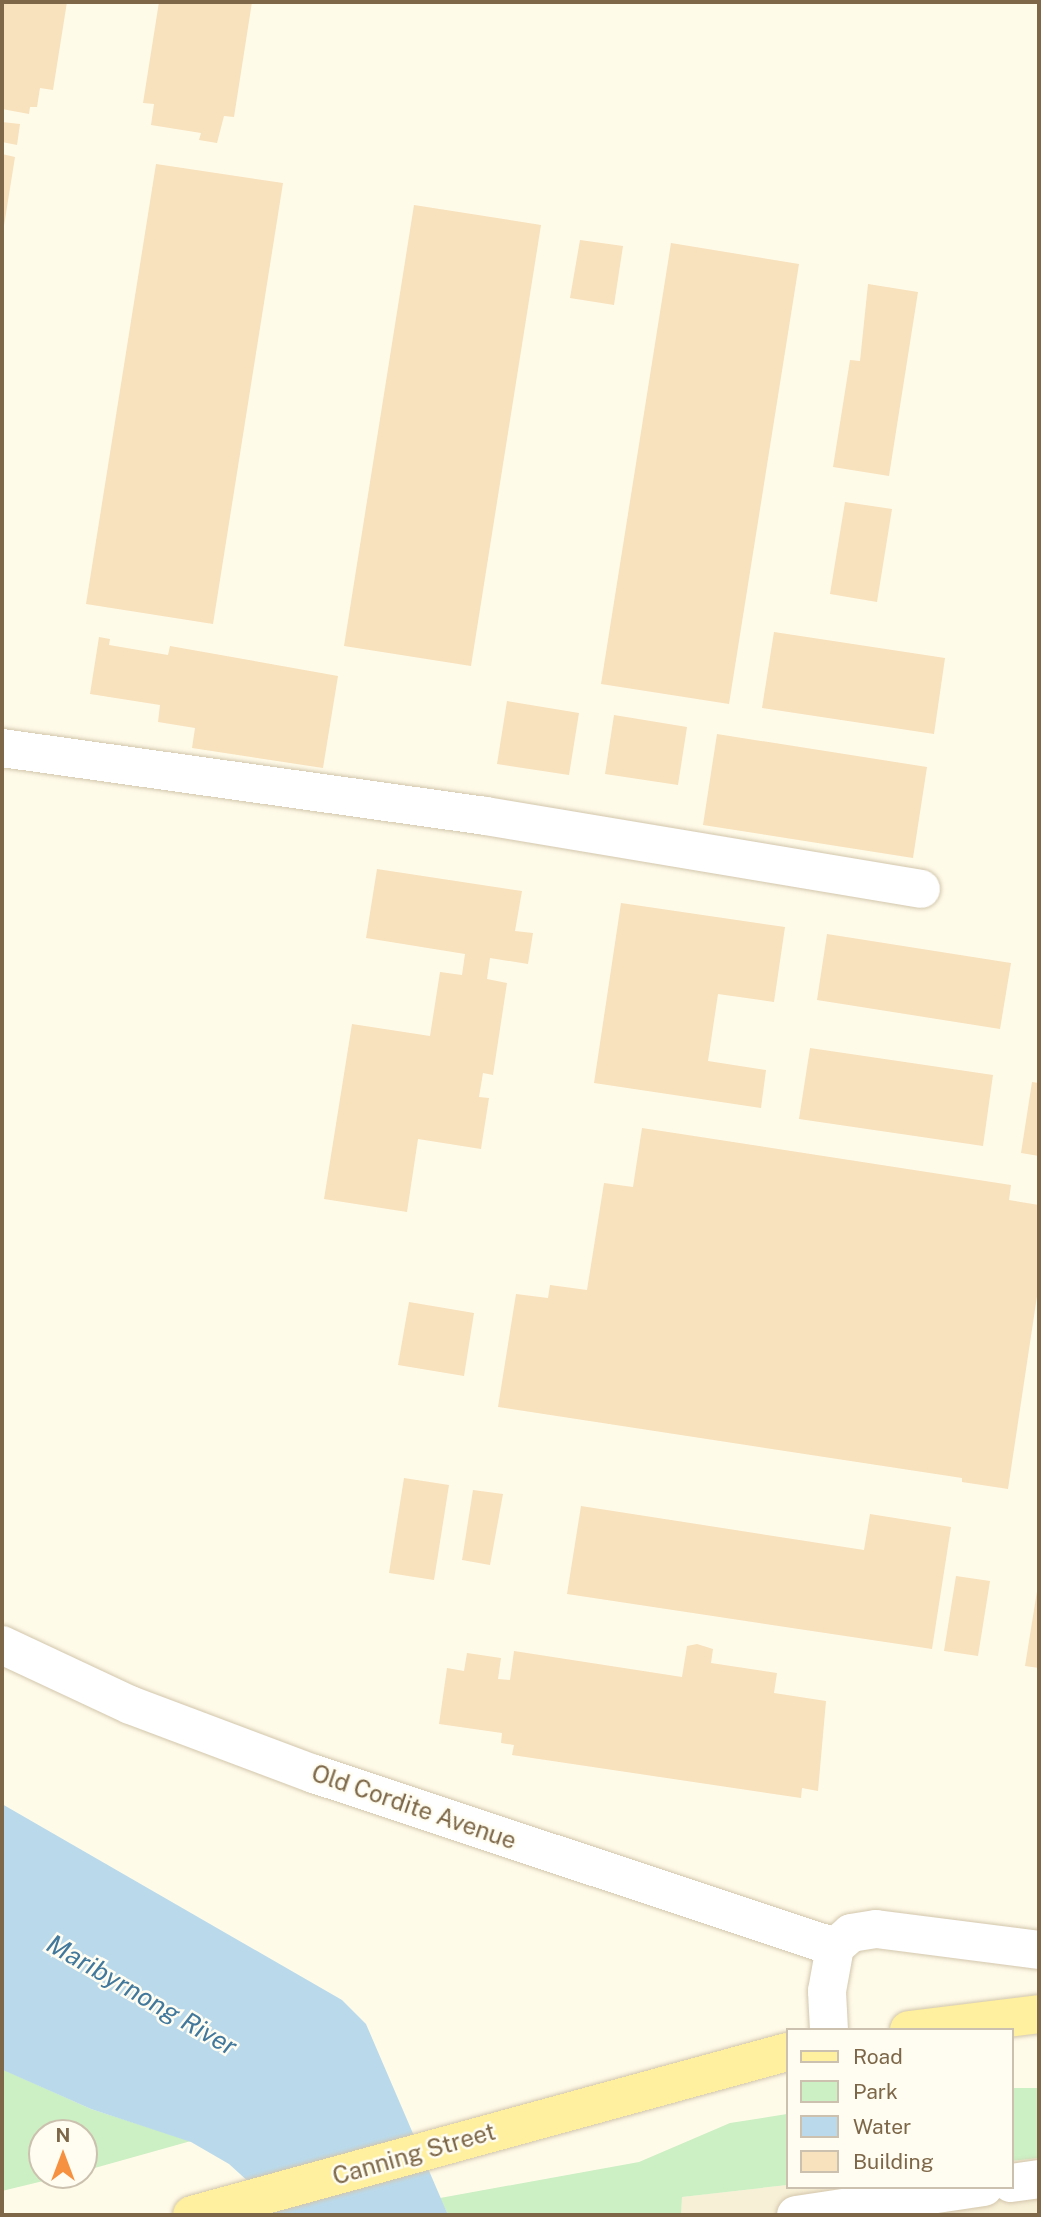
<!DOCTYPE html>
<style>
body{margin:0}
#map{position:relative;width:1041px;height:2217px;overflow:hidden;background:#fffbe9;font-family:"Public Sans",sans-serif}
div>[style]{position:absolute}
.residential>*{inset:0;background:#f7efd6}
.green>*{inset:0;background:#ccefc4}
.water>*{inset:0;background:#badaec}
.building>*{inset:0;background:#f8e1bd}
.roads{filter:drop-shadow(0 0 2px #d3c6ac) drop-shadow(0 0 2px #d3c6ac)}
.minor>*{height:38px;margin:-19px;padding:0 19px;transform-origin:19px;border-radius:19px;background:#fff}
.major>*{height:38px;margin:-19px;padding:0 19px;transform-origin:19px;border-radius:19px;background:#fff0a0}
span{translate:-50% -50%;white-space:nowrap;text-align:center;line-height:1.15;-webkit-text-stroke:5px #fffdf2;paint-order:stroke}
.street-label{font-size:24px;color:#7d6748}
.water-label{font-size:26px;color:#41789b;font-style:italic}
.frame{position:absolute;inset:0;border:4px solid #7d6748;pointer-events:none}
.legend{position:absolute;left:786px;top:2028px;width:228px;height:161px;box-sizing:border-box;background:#fffdf2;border:2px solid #cbc1ae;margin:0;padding:9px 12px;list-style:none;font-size:21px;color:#7d6748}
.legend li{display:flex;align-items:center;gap:14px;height:35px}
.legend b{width:35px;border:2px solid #cbc1ae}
.north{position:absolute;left:28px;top:2119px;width:70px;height:70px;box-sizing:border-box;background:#fffdf2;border:2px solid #cbc1ae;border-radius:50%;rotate:0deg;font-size:19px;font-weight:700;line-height:28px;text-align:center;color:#7d6748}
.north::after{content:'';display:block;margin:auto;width:24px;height:32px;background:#f69141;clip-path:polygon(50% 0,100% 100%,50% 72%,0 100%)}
</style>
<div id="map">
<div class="residential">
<div style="clip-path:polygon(1039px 2158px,1039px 2215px,681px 2215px,682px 2197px,787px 2185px,1011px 2187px,1011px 2161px)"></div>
</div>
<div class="green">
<div style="clip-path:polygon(2px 2069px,91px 2109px,191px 2141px,84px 2171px,84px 2133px,42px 2133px,42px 2175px,68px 2175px,2px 2191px)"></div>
<div style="clip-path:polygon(1011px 2088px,1039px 2088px,1039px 2158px,1011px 2161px)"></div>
<div style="clip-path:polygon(787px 2114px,787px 2185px,682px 2197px,681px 2215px,448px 2215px,440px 2198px,639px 2162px,730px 2123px)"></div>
</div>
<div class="water">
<div style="clip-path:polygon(2px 1804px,342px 2000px,366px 2024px,448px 2215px,271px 2215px,260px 2192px,229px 2164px,191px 2142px,91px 2109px,3px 2070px)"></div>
</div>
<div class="building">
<div style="clip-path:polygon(2px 2px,67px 2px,53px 90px,40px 88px,37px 107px,30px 107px,29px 114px,2px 109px)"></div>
<div style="clip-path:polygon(159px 2px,252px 2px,234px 117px,224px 116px,217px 143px,199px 140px,201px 133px,151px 125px,154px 104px,143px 103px)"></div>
<div style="clip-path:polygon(2px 122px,20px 124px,17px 145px,2px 142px)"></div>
<div style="clip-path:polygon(2px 154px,15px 157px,3px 232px,2px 231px)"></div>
<div style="clip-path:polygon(156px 164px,283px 183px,213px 624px,86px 604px)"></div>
<div style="clip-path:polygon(414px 205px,541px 225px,471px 666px,344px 646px)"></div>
<div style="clip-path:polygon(580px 240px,623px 246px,614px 305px,570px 298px)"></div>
<div style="clip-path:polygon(671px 243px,799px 264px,729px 704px,601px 684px)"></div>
<div style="clip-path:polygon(868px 284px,918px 292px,889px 476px,833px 467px,850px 360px,860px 361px)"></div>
<div style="clip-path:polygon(845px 502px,892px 509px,877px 602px,830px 594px)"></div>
<div style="clip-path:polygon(774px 632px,945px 658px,934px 734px,762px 708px)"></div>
<div style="clip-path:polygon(99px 637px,110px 639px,109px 645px,168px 655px,170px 646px,338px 676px,323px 768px,192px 748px,195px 728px,158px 722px,160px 705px,90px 694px)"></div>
<div style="clip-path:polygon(507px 701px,579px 713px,569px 775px,497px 764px)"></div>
<div style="clip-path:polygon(614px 715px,687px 727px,678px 785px,605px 774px)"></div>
<div style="clip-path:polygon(717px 734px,927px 767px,913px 858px,703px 825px)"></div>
<div style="clip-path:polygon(377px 869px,522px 891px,515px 931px,533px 933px,528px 964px,490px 958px,487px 979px,507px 983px,493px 1075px,483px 1073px,479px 1097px,489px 1098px,481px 1149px,418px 1139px,407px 1212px,324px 1199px,352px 1024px,430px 1036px,440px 972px,462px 975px,465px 954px,366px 938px)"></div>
<div style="clip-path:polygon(621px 903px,785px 927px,774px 1002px,718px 994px,708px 1061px,766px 1070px,761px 1108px,594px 1083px)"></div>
<div style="clip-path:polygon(827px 934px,1011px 963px,1000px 1029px,817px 1000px)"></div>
<div style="clip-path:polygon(810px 1048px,993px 1075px,983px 1146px,799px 1119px)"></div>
<div style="clip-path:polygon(1032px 1082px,1039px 1083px,1039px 1156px,1021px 1153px)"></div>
<div style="clip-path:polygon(642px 1128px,1011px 1185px,1009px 1200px,1039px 1205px,1039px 1283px,1008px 1489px,962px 1482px,962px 1478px,498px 1407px,516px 1294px,548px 1298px,550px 1285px,587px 1290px,604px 1183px,633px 1187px)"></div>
<div style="clip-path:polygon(409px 1302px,474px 1313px,464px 1376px,398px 1365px)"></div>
<div style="clip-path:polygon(404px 1478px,449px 1485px,434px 1580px,389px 1573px)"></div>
<div style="clip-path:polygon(473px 1490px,503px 1494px,490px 1565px,462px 1560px)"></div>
<div style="clip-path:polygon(581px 1506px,864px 1550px,870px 1514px,951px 1527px,932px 1649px,567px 1594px)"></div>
<div style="clip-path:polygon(956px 1576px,990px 1581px,978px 1656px,944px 1651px)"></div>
<div style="clip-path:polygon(1038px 1585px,1039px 1586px,1039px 1668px,1025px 1666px)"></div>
<div style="clip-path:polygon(697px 1644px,713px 1649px,711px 1663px,777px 1673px,774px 1693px,826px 1701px,818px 1791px,802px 1788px,801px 1798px,512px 1755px,514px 1745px,501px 1743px,502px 1733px,439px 1724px,447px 1668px,464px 1671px,467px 1653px,501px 1658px,498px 1679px,510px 1680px,514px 1651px,682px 1677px,687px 1646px)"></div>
</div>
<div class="roads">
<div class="minor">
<div style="left:2px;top:748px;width:488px;rotate:8deg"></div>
<div style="left:485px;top:816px;width:442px;rotate:9.5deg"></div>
<div style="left:2px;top:1645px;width:141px;rotate:25.1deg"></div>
<div style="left:130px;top:1705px;width:197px;rotate:20.6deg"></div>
<div style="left:314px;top:1774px;width:549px;rotate:18.37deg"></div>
<div style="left:829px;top:2030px;width:39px;rotate:-93deg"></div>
<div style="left:827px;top:1991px;width:45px;rotate:-79.7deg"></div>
<div style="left:835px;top:1947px;width:21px;rotate:-41deg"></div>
<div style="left:851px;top:1933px;width:25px;rotate:-9deg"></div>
<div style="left:876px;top:1929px;width:164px;rotate:7.3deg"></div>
<div style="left:1011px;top:2183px;width:28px;rotate:-8deg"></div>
<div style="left:796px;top:2215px;width:190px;rotate:-8.5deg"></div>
</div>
<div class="major">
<div style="left:909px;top:2030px;width:131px;rotate:-7deg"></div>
<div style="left:192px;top:2215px;width:617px;rotate:-15.32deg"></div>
</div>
</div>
<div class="street-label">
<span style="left:414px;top:1807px;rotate:19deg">Old Cordite Avenue</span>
<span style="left:414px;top:2154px;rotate:-16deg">Canning Street</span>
</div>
<div class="water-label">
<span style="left:142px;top:1995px;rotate:30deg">Maribyrnong River</span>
</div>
<div class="frame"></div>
<ul class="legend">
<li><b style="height:9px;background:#fff0a0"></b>Road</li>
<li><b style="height:19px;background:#ccefc4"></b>Park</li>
<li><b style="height:19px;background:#badaec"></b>Water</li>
<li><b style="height:19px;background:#f8e1bd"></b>Building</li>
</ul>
<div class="north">N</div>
</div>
